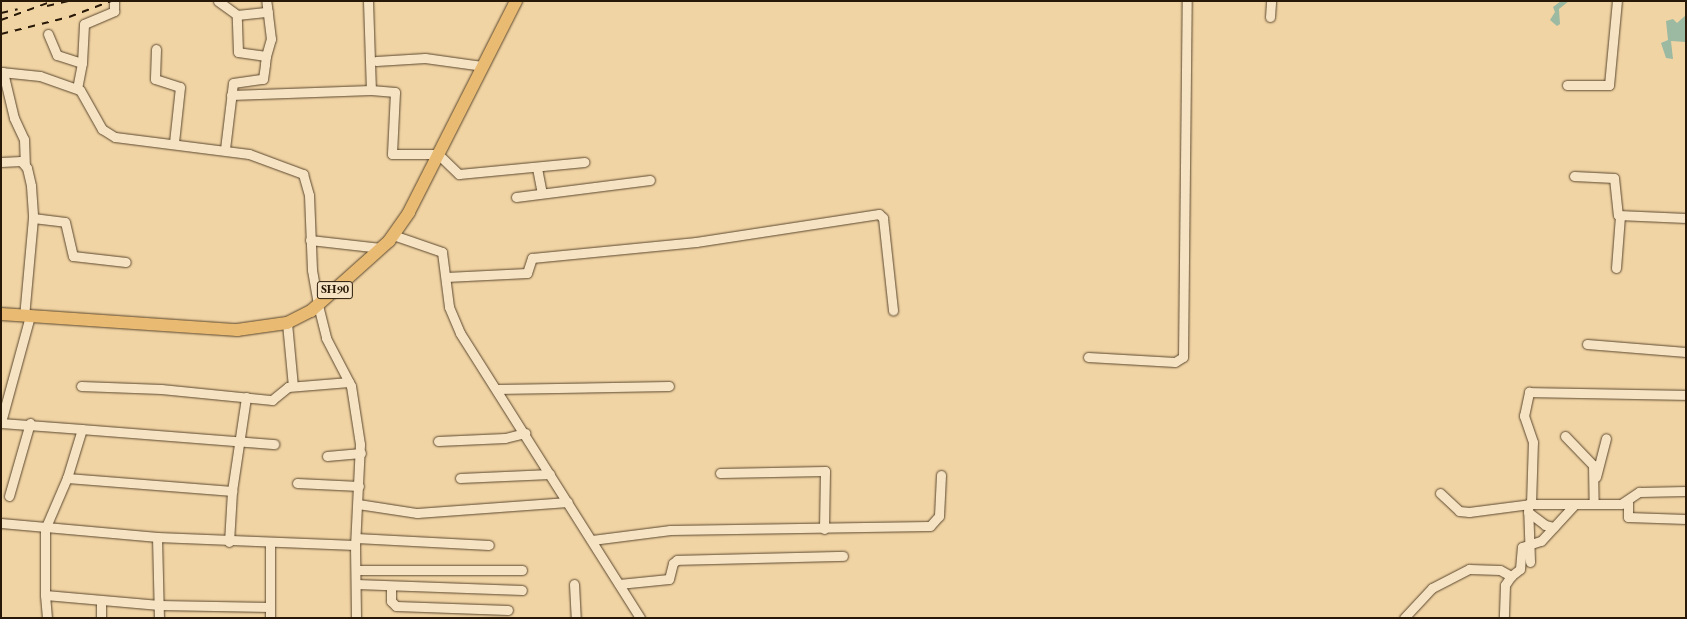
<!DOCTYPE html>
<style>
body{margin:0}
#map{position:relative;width:1687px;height:619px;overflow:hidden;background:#f1d4a4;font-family:"EB Garamond",serif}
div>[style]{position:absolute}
.water>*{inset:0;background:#9cb9a2}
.roads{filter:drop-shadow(0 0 1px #5a472e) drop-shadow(0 0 1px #5a472e)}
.minor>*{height:9px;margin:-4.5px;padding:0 4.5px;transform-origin:4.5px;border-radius:4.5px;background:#f6e3c4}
.major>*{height:12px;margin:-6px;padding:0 6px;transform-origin:6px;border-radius:6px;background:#e8ba72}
.rail>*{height:2px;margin-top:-1px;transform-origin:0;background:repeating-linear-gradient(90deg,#271807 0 7px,transparent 0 14px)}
span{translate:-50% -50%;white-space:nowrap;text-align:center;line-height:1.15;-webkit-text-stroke:3px #f6e3c4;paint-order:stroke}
.shield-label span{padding:1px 3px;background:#f6e3c4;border:1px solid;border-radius:3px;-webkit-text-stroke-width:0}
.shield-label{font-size:12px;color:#271807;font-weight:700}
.frame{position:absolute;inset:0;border:2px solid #271807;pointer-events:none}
</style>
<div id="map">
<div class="water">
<div style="clip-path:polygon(1561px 1px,1569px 1px,1559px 9px,1560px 24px,1557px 26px,1550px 20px,1555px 12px,1553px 7px)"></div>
<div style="clip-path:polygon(1686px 15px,1686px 42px,1671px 41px,1673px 59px,1666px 58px,1661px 43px,1668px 40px,1666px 21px,1673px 19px,1677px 23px)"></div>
</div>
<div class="roads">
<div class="minor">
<div style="left:218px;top:1px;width:24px;rotate:36deg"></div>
<div style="left:237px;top:15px;width:31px;rotate:-6deg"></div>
<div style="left:368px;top:1px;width:89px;rotate:88.1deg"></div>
<div style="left:371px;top:90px;width:24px;rotate:5deg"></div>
<div style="left:395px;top:92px;width:62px;rotate:92.8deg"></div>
<div style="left:392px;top:154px;width:46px"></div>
<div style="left:438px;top:154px;width:29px;rotate:44deg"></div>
<div style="left:459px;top:174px;width:126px;rotate:-5.5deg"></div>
<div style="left:1270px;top:17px;width:16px;rotate:-86deg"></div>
<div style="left:48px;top:34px;width:23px;rotate:67deg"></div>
<div style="left:57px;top:55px;width:26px;rotate:18deg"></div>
<div style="left:82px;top:63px;width:25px;rotate:101deg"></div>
<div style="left:156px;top:49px;width:30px;rotate:92deg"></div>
<div style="left:155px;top:79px;width:26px;rotate:18deg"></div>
<div style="left:180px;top:87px;width:55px;rotate:96.2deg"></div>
<div style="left:266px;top:56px;width:18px;rotate:-74deg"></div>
<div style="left:271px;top:39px;width:38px;rotate:-97deg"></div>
<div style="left:376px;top:61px;width:49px;rotate:-3.5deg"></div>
<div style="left:425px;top:58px;width:59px;rotate:7.9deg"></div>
<div style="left:82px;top:63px;width:39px;rotate:-87deg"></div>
<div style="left:84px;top:24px;width:33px;rotate:-23deg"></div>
<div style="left:114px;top:11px;width:10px;rotate:-90deg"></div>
<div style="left:1px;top:72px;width:39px;rotate:6deg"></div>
<div style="left:40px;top:76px;width:42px;rotate:19.3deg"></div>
<div style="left:80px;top:90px;width:45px;rotate:60.6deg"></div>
<div style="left:102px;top:129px;width:15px;rotate:32deg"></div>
<div style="left:115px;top:137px;width:135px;rotate:7.2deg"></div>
<div style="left:249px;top:154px;width:58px;rotate:20.3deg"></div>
<div style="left:303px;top:174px;width:22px;rotate:74deg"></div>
<div style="left:309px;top:195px;width:75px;rotate:87.7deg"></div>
<div style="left:312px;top:270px;width:36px;rotate:80deg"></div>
<div style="left:318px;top:305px;width:34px;rotate:76deg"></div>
<div style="left:326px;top:338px;width:54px;rotate:62.5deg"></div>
<div style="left:351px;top:386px;width:59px;rotate:81.2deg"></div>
<div style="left:360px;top:444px;width:101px;rotate:92.8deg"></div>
<div style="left:355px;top:545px;width:73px;rotate:89.2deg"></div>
<div style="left:3px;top:72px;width:47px;rotate:76.6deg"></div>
<div style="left:14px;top:118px;width:23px;rotate:65deg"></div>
<div style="left:24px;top:139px;width:25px;rotate:88deg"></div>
<div style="left:1567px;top:85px;width:42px"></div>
<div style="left:1609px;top:85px;width:84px;rotate:-84.6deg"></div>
<div style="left:231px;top:95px;width:140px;rotate:-2deg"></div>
<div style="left:225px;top:149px;width:66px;rotate:-83.1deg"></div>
<div style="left:233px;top:83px;width:30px;rotate:-8deg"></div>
<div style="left:263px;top:79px;width:15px;rotate:-82deg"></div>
<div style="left:265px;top:64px;width:8px;rotate:-83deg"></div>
<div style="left:266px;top:56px;width:28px;rotate:-172deg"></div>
<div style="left:238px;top:52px;width:37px;rotate:-92deg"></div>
<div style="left:1px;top:162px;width:20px;rotate:-3deg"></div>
<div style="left:21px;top:161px;width:9px;rotate:49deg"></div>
<div style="left:27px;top:168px;width:18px;rotate:77deg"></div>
<div style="left:31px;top:186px;width:32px;rotate:86deg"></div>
<div style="left:33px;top:218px;width:98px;rotate:95.2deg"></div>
<div style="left:537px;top:168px;width:25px;rotate:79deg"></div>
<div style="left:1574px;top:176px;width:40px;rotate:2.9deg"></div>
<div style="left:1614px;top:178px;width:37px;rotate:84deg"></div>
<div style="left:1618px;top:215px;width:68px;rotate:2.5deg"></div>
<div style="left:516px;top:197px;width:135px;rotate:-7.2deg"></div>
<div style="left:33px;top:218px;width:32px;rotate:7deg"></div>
<div style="left:65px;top:222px;width:35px;rotate:77deg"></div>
<div style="left:73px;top:256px;width:53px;rotate:6.5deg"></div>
<div style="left:393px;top:235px;width:52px;rotate:19.1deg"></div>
<div style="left:442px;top:252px;width:55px;rotate:82.7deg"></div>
<div style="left:449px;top:307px;width:28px;rotate:67deg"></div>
<div style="left:460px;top:333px;width:337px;rotate:57.7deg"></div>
<div style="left:310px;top:240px;width:71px;rotate:6.4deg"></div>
<div style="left:1616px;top:268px;width:52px;rotate:-85.6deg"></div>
<div style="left:446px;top:277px;width:81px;rotate:-2.8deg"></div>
<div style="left:527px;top:273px;width:16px;rotate:-72deg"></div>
<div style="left:532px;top:258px;width:165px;rotate:-5.6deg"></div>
<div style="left:696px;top:242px;width:185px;rotate:-8.7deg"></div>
<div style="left:879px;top:214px;width:6px;rotate:45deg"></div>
<div style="left:883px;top:218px;width:93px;rotate:83.8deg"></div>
<div style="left:287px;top:323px;width:63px;rotate:84.6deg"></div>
<div style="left:1587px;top:344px;width:99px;rotate:4.6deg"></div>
<div style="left:1088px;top:357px;width:87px;rotate:3.3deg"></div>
<div style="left:1175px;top:362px;width:9px;rotate:-32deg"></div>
<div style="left:1183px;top:357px;width:356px;rotate:-89.4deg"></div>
<div style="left:81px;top:386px;width:80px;rotate:2.1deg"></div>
<div style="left:161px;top:389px;width:112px;rotate:5.7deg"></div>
<div style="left:272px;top:400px;width:21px;rotate:-39deg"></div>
<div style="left:288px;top:387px;width:61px;rotate:-4.7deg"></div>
<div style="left:496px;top:389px;width:173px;rotate:-1deg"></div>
<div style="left:1px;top:422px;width:110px;rotate:-74.7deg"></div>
<div style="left:1px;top:423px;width:81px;rotate:4.2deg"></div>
<div style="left:1565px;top:436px;width:40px;rotate:46deg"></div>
<div style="left:1593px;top:465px;width:39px;rotate:89deg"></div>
<div style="left:438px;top:441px;width:67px;rotate:-2.6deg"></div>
<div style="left:505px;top:438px;width:21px;rotate:-14deg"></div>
<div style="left:327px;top:456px;width:34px;rotate:-5deg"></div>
<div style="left:720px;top:473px;width:105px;rotate:-1.1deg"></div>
<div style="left:825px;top:471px;width:58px;rotate:91deg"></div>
<div style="left:1596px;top:477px;width:40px;rotate:-75.6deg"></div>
<div style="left:67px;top:478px;width:166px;rotate:4.5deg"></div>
<div style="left:460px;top:478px;width:90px;rotate:-2.5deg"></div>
<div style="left:297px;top:483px;width:62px;rotate:2.8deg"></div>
<div style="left:1440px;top:493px;width:26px;rotate:43deg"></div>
<div style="left:1459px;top:511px;width:10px;rotate:6deg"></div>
<div style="left:1469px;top:512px;width:63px;rotate:-7.4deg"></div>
<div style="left:1531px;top:504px;width:90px"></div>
<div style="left:1621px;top:504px;width:22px;rotate:-34deg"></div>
<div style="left:1639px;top:492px;width:47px;rotate:-1.2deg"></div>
<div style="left:9px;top:496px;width:76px;rotate:-74deg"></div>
<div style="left:1628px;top:502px;width:15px;rotate:90deg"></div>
<div style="left:1628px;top:517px;width:58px;rotate:2deg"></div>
<div style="left:358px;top:504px;width:60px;rotate:8.7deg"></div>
<div style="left:417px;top:513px;width:151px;rotate:-4.2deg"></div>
<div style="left:1528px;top:504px;width:58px;rotate:88deg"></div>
<div style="left:1531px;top:504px;width:62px;rotate:-88.2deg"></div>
<div style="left:1533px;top:442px;width:28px;rotate:-109deg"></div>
<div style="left:1524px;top:416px;width:25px;rotate:-78deg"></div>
<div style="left:1529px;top:392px;width:157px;rotate:1.1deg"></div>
<div style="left:1528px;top:512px;width:21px;rotate:37deg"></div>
<div style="left:1545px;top:525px;width:9px;rotate:13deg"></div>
<div style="left:1px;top:523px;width:157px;rotate:5.1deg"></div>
<div style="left:157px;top:537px;width:198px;rotate:2.3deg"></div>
<div style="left:157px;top:537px;width:81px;rotate:88.6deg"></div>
<div style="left:356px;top:538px;width:133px;rotate:3deg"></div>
<div style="left:592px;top:540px;width:79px;rotate:-7.3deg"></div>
<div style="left:670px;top:530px;width:260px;rotate:-0.9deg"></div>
<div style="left:930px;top:526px;width:13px;rotate:-48deg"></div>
<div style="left:939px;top:516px;width:41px;rotate:-87.2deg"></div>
<div style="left:229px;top:542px;width:51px;rotate:-86.6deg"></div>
<div style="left:232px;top:491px;width:95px;rotate:-81.5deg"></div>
<div style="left:270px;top:544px;width:74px;rotate:90deg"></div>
<div style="left:356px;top:570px;width:166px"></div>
<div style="left:1511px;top:576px;width:11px;rotate:-38deg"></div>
<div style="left:1520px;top:569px;width:22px;rotate:-85deg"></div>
<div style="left:1522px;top:547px;width:20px;rotate:-18deg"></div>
<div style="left:1541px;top:541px;width:50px;rotate:-47.4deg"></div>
<div style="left:356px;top:584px;width:166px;rotate:2.1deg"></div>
<div style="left:574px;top:584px;width:34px;rotate:87deg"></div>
<div style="left:619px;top:584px;width:50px;rotate:-5.7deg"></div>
<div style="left:669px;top:579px;width:16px;rotate:-76deg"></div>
<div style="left:673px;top:563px;width:5px;rotate:-37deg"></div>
<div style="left:677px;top:560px;width:166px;rotate:-1.4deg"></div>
<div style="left:391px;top:586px;width:15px;rotate:90deg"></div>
<div style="left:391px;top:601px;width:7px;rotate:45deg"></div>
<div style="left:396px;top:606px;width:112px;rotate:2deg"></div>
<div style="left:45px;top:595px;width:23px;rotate:85deg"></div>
<div style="left:101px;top:601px;width:17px;rotate:90deg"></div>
<div style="left:270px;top:607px;width:111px;rotate:-179deg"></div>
<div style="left:159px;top:605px;width:114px;rotate:-175deg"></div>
<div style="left:45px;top:595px;width:66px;rotate:-90deg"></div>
<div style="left:45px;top:529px;width:56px;rotate:-66.7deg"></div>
<div style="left:67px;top:478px;width:51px;rotate:-73deg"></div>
<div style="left:82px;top:429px;width:193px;rotate:4.5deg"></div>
<div style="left:1404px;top:618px;width:41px;rotate:-47deg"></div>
<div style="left:1432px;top:588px;width:42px;rotate:-27.2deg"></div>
<div style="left:1469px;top:569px;width:31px;rotate:2deg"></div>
<div style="left:1500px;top:570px;width:13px;rotate:29deg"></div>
<div style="left:1511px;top:576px;width:11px;rotate:124deg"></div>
<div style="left:1505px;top:585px;width:33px;rotate:92deg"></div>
</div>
<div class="major">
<div style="left:1px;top:314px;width:237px;rotate:3.9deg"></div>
<div style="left:237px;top:330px;width:50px;rotate:-8deg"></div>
<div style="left:287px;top:323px;width:27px;rotate:-27deg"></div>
<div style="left:311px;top:311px;width:105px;rotate:-41.9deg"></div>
<div style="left:389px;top:241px;width:35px;rotate:-55deg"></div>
<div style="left:409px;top:212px;width:237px;rotate:-63.1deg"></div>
</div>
</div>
<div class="rail">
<div style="left:47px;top:6px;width:23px;rotate:-13deg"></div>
<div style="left:1px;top:13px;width:17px;rotate:-13deg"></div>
<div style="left:1px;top:20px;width:55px;rotate:-20.1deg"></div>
<div style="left:1px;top:34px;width:70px;rotate:-14deg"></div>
<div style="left:69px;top:17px;width:45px;rotate:-20.9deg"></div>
</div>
<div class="shield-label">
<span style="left:335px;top:290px">SH90</span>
</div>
<div class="frame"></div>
</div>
